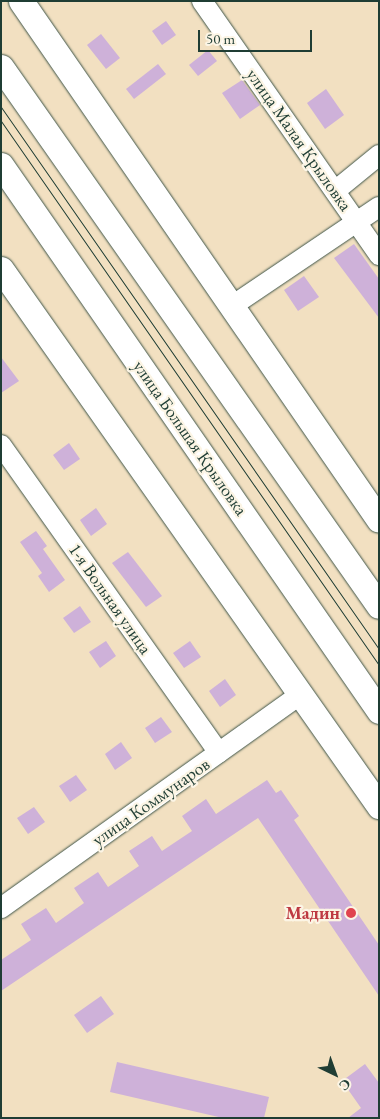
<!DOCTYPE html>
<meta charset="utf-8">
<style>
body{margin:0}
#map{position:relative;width:380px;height:1119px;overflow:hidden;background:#f2e0c1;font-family:"EB Garamond",serif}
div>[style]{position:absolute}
.building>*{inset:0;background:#ceb1d9}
.roads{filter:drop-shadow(0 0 1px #3f5549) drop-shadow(0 0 1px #3f5549)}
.minor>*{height:20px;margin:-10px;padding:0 10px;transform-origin:10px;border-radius:10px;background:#fff}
.major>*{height:25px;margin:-12.5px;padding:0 12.5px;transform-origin:12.5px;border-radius:12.5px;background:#fff}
.tram>*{height:1px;margin:-0.5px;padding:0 0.5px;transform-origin:0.5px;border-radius:0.5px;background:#1f3d34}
.dots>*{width:14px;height:14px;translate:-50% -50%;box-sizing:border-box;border:2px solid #fcf5e5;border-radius:50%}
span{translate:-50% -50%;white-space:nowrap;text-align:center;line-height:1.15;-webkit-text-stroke:4.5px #fcf5e5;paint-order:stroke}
.street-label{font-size:18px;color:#1f3d34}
.health-label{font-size:18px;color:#be3a42;font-weight:700}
.right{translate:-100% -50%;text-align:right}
.frame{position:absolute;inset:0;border:2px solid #1f3d34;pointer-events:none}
.north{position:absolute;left:310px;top:1049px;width:50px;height:50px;-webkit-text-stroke:4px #fcf5e5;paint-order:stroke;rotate:138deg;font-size:14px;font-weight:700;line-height:20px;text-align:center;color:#1f3d34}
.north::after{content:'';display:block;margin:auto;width:18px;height:22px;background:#1f3d34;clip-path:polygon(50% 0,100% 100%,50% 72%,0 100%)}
.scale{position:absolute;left:198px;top:30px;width:114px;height:22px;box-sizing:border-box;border:2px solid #1f3d34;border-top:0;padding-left:6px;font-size:15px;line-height:18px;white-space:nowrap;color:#1f3d34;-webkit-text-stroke:4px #fcf5e5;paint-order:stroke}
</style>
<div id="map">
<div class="building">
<div style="clip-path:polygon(166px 21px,176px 35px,162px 45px,152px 31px)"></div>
<div style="clip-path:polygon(101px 34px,120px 58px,106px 69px,87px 45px)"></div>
<div style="clip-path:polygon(208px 50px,217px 61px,198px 76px,189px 65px)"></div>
<div style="clip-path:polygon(158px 64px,166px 74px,134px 99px,126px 89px)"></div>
<div style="clip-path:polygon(242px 80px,260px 105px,240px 119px,222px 93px)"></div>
<div style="clip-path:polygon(326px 89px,344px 115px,325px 129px,307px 103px)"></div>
<div style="clip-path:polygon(354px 244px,379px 279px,379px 318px,334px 258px)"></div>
<div style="clip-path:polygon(304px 276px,319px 297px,298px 311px,284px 290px)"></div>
<div style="clip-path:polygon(1px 357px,19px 381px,1px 393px)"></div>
<div style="clip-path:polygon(69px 443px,80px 459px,64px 470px,53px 455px)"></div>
<div style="clip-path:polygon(96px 508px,107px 524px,91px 536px,80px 520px)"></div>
<div style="clip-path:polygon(36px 531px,47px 546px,43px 549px,65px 580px,49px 592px,38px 576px,42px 573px,20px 542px)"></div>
<div style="clip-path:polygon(128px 552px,162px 596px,146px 607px,112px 563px)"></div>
<div style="clip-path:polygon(80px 606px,91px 622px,74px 633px,63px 618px)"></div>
<div style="clip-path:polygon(106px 641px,116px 656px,100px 668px,89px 652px)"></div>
<div style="clip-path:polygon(190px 641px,201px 657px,184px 668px,173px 653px)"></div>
<div style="clip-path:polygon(225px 679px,236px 695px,220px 707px,209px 691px)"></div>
<div style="clip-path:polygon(161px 717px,172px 732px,155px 743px,145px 728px)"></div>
<div style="clip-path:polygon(121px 742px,132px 758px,115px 770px,105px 754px)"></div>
<div style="clip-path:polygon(76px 775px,87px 790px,70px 802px,59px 786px)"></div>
<div style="clip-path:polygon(267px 780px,276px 793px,281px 790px,299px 816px,294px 820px,379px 945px,379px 996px,258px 818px,1px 991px,1px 960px,31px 940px,21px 924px,46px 908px,56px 923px,84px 903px,74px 888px,98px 872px,108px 887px,139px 866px,129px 851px,152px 836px,162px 851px,192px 831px,182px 816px,206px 799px,216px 814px)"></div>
<div style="clip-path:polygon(34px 807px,45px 822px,28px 834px,17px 818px)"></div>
<div style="clip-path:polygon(101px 996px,114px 1014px,87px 1033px,74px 1015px)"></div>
<div style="clip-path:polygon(117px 1062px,269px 1097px,264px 1118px,223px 1118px,110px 1092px)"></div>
<div style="clip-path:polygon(365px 1064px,379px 1083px,379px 1118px,348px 1118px,361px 1108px,342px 1081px)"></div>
</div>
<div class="roads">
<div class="minor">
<div style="left:202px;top:1px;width:310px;rotate:55.1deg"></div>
<div style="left:335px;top:191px;width:57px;rotate:-39.3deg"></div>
<div style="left:232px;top:306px;width:177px;rotate:-34deg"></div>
<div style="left:1px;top:445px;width:377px;rotate:54.7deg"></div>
<div style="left:1px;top:908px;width:367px;rotate:-35.5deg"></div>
</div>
<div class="major">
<div style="left:21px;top:1px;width:630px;rotate:55.4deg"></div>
<div style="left:1px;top:67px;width:658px;rotate:54.96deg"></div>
<div style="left:1px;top:165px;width:664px;rotate:55.3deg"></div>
<div style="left:1px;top:269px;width:657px;rotate:54.86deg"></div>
</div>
</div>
<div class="tram">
<div style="left:1px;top:107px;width:661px;rotate:55.11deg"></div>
<div style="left:1px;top:121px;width:662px;rotate:55.21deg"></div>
</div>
<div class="dots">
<div style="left:351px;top:913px;background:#e0444e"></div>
</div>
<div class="street-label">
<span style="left:299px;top:140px;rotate:55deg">улица Малая Крыловка</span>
<span style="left:190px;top:438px;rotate:55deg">улица Большая Крыловка</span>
<span style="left:110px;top:599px;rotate:55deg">1-я Вольная улица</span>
<span style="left:151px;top:802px;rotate:-35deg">улица Коммунаров</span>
</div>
<div class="health-label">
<span class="right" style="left:340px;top:913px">Мадин</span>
</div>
<div class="frame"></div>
<div class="north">С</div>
<div class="scale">50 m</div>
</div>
